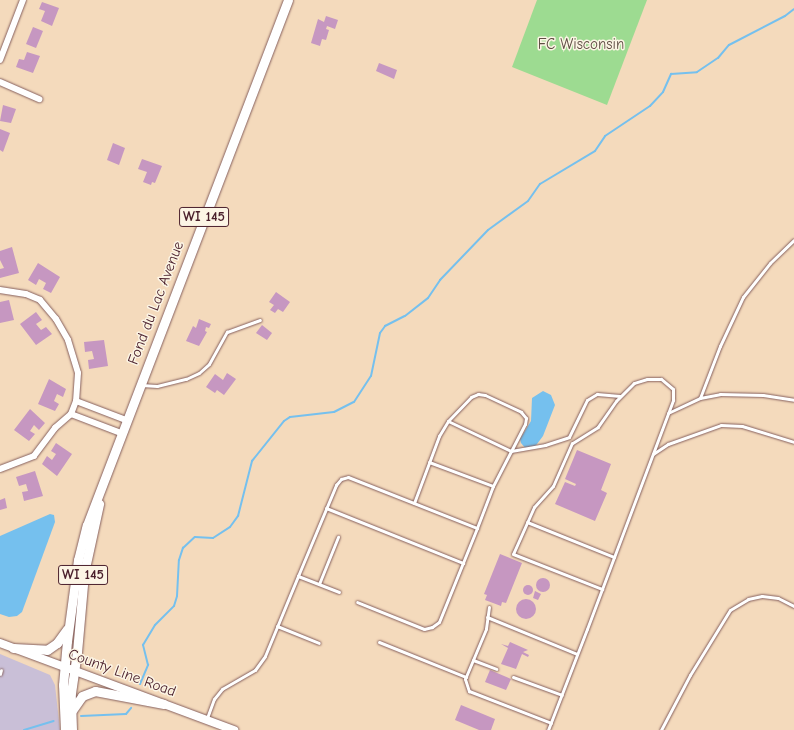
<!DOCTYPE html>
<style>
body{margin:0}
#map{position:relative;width:794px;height:730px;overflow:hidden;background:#f4dabc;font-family:"Comic Neue",sans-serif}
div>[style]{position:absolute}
.industrial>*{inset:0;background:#c9bfd7}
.green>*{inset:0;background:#9ddb91}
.water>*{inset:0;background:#75c0ee}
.stream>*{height:2px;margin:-1px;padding:0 1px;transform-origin:1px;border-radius:1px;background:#75c0ee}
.building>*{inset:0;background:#c697c1}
.round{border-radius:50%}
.roads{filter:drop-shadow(0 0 1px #86605e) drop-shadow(0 0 1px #86605e)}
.lane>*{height:3px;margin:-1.5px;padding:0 1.5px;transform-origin:1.5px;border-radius:1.5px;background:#fff}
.street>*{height:6px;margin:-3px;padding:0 3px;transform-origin:3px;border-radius:3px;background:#fff}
.secondary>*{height:8px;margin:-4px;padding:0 4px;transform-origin:4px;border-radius:4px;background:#fff}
.primary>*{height:9px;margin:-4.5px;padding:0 4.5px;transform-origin:4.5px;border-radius:4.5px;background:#fff}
span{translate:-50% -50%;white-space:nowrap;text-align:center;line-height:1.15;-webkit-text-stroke:3px #fcf5e5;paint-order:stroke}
.shield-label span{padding:1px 3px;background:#fcf5e5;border:1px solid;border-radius:3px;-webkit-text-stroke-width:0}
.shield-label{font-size:14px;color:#4a1f2b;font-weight:700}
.park-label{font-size:15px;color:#5f4e44}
.street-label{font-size:15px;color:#4a1f2b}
</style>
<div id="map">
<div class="industrial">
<div style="clip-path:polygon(0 654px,50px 675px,55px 685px,60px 730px,0 730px)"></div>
</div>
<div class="green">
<div style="clip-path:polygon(537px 0,647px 0,607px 105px,512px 67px)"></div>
</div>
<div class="water">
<div style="clip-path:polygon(543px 391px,551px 395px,555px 405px,543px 436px,534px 448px,527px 450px,521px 443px,520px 439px,531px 421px,532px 398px)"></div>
<div style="clip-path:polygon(50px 514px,54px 515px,55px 522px,22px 612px,17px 616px,9px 617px,0 614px,0 536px)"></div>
</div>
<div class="stream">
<div style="left:140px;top:684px;width:21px;rotate:-67deg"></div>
<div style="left:148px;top:665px;width:21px;rotate:-104deg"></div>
<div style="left:143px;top:645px;width:23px;rotate:-59deg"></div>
<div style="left:155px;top:625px;width:27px;rotate:-45deg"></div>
<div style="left:174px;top:606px;width:10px;rotate:-73deg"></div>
<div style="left:177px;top:596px;width:36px;rotate:-87deg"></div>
<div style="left:179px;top:560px;width:13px;rotate:-72deg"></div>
<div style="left:183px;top:548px;width:16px;rotate:-43deg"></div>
<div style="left:195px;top:537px;width:18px;rotate:3deg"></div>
<div style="left:213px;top:538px;width:20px;rotate:-33deg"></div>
<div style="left:230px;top:527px;width:14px;rotate:-54deg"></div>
<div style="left:238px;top:516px;width:57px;rotate:-75.7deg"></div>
<div style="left:252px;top:461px;width:51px;rotate:-51.3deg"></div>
<div style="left:284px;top:421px;width:7px;rotate:-34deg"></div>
<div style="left:290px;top:417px;width:44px;rotate:-6.5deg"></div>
<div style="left:334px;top:412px;width:22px;rotate:-27deg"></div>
<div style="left:354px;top:402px;width:31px;rotate:-57deg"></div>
<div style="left:371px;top:376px;width:44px;rotate:-78.2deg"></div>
<div style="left:380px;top:333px;width:9px;rotate:-54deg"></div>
<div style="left:385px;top:326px;width:22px;rotate:-27deg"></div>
<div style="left:405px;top:316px;width:29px;rotate:-38deg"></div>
<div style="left:428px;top:298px;width:22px;rotate:-56deg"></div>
<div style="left:440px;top:280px;width:69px;rotate:-46.2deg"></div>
<div style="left:488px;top:230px;width:49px;rotate:-35.9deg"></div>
<div style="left:528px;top:201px;width:21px;rotate:-55deg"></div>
<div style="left:540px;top:184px;width:64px;rotate:-31deg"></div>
<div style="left:595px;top:151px;width:18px;rotate:-56deg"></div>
<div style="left:605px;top:136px;width:54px;rotate:-33.7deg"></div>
<div style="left:650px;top:106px;width:19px;rotate:-47deg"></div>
<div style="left:663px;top:92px;width:20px;rotate:-66deg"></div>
<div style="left:671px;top:74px;width:26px;rotate:-4deg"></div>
<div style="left:697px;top:72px;width:25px;rotate:-34deg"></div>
<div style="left:718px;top:58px;width:17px;rotate:-50deg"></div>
<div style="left:729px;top:45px;width:63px;rotate:-27.4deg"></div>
<div style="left:785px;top:16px;width:11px;rotate:-38deg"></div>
<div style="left:81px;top:716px;width:45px;rotate:-2.5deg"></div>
<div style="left:126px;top:714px;width:8px;rotate:-50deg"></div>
<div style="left:24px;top:730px;width:31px;rotate:-17deg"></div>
</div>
<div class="building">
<div style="clip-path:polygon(42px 2px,59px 8px,52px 26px,41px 21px,45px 11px,39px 9px)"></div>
<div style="clip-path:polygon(326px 16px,338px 20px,335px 29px,327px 26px,326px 29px,329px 30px,326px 40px,322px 39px,320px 46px,311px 43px,318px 19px,324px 22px)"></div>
<div style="clip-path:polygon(33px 27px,43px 31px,36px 48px,26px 44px)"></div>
<div style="clip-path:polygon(27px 52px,40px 56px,33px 73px,16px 67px,19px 59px,24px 60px)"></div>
<div style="clip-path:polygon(379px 63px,397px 70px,394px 79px,376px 71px)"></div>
<div style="clip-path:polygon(3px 105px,16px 109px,11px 123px,0 121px)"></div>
<div style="clip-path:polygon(0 129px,10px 133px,3px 152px,0 150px)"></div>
<div style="clip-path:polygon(113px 143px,125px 148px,119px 165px,107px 160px)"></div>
<div style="clip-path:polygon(142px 159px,162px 166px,155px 183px,152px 182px,151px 185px,143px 182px,147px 172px,138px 169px)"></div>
<div style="clip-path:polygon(12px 247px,19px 273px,0 278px,0 269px,4px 268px,0 260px,0 251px)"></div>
<div style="clip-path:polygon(38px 263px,60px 277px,51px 293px,43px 289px,46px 283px,39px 279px,36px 285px,28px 280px)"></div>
<div style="clip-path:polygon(276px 292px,290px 302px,283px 312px,278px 309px,275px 313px,270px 310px,274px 305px,269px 302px)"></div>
<div style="clip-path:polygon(9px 300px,14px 320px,0 323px,0 302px)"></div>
<div style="clip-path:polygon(36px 312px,42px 320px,36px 324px,41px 330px,46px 327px,52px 334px,36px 345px,20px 324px)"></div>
<div style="clip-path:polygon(199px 319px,211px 324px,209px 328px,206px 327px,205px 331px,207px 332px,199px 346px,186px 341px,193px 326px,196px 328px)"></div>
<div style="clip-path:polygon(262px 325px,272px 333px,267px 340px,256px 333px)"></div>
<div style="clip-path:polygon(104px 340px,108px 366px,89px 369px,88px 360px,94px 359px,92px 351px,85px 352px,84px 342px)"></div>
<div style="clip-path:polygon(227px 373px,236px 379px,224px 395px,217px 390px,215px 393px,206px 387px,215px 374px,223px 380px)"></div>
<div style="clip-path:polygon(49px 379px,66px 389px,63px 397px,57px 394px,54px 401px,59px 404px,55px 411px,38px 404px)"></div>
<div style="clip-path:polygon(30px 409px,45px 423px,39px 430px,34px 425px,30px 431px,35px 434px,29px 441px,14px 430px)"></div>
<div style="clip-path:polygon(56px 443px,72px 454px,57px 476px,42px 464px,47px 456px,52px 460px,56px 454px,51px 451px)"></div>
<div style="clip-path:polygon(577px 450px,611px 464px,601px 490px,607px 493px,595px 521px,555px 504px,565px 482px,575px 486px,576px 484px,565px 479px)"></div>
<div style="clip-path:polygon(35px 471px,43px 496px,24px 501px,22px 492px,28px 491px,26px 484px,19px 486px,16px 477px)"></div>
<div style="clip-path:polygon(5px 498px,7px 508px,0 510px,0 500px)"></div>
<div style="clip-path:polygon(500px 554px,522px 563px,506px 603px,502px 602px,501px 606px,485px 600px,487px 595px,484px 594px)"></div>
<div class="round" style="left:536px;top:578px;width:14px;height:14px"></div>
<div class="round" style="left:523px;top:585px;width:10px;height:10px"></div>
<div style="clip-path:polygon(535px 591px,541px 594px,538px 600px,533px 598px)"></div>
<div class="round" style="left:516px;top:599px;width:20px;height:20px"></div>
<div style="clip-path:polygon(510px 642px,528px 650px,523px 652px,529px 655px,528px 657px,522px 654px,516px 669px,501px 664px,508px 648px,501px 644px,508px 646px)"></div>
<div style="clip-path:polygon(490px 670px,511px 679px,506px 690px,485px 682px)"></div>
<div style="clip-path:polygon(461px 705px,495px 719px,491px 730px,479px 730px,455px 720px)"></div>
</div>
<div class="roads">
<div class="lane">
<div style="left:141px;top:385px;width:16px;rotate:4deg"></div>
<div style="left:157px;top:386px;width:30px;rotate:-14deg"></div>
<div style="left:186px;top:379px;width:14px;rotate:-25deg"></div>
<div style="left:199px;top:373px;width:13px;rotate:-42deg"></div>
<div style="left:209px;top:364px;width:37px;rotate:-61deg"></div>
<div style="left:227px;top:332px;width:35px;rotate:-20deg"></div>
<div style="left:700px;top:398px;width:56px;rotate:-69deg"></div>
<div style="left:720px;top:346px;width:54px;rotate:-64.9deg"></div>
<div style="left:743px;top:297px;width:43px;rotate:-51.5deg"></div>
<div style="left:770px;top:263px;width:33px;rotate:-44deg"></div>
<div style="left:668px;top:413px;width:35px;rotate:-25deg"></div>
<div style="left:700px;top:398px;width:20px;rotate:-11deg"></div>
<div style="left:720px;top:394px;width:43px;rotate:1.3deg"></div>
<div style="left:763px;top:395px;width:31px;rotate:9deg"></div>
<div style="left:448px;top:421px;width:70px;rotate:25.5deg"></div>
<div style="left:511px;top:451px;width:35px;rotate:-10deg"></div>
<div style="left:545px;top:445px;width:25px;rotate:-18deg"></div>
<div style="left:569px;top:437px;width:41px;rotate:-64.1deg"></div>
<div style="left:587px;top:400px;width:12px;rotate:-31deg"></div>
<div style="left:597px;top:394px;width:23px;rotate:5deg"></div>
<div style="left:653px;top:454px;width:18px;rotate:-34deg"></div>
<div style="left:668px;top:444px;width:56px;rotate:-19.7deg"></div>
<div style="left:721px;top:425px;width:21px;rotate:3deg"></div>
<div style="left:742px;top:426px;width:54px;rotate:17.1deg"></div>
<div style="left:429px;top:462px;width:68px;rotate:20.6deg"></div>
<div style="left:414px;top:503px;width:72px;rotate:-69.5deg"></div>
<div style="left:439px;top:436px;width:17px;rotate:-59deg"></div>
<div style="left:448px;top:421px;width:33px;rotate:-46deg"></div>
<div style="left:471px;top:397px;width:8px;rotate:-23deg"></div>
<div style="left:478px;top:394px;width:7px;rotate:8deg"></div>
<div style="left:485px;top:395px;width:40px;rotate:25deg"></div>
<div style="left:521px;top:412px;width:8px;rotate:50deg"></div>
<div style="left:526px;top:418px;width:6px;rotate:99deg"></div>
<div style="left:525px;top:424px;width:70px;rotate:117.3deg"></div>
<div style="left:493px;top:486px;width:45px;rotate:110.9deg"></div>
<div style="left:326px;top:508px;width:148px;rotate:21.9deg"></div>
<div style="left:527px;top:522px;width:94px;rotate:21.9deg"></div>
<div style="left:298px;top:576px;width:99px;rotate:-67.3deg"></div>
<div style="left:336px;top:485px;width:8px;rotate:-50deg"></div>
<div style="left:341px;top:479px;width:7px;rotate:-16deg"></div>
<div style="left:348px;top:477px;width:139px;rotate:21.6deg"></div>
<div style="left:477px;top:528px;width:101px;rotate:112deg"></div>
<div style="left:439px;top:622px;width:9px;rotate:144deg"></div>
<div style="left:432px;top:627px;width:8px;rotate:166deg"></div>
<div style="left:424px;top:629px;width:72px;rotate:-158.1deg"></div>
<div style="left:319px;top:584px;width:51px;rotate:-68deg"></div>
<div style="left:489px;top:607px;width:22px;rotate:98deg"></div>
<div style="left:486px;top:629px;width:54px;rotate:112.8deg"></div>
<div style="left:465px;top:679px;width:13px;rotate:72deg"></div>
<div style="left:469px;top:691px;width:88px;rotate:21.3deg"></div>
<div style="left:487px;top:617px;width:97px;rotate:22.3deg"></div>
<div style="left:277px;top:626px;width:45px;rotate:22deg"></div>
<div style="left:379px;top:642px;width:94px;rotate:21.9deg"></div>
<div style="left:473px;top:660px;width:25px;rotate:21deg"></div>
<div style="left:0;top:674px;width:4px;rotate:-76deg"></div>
<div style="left:513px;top:677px;width:52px;rotate:20.2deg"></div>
<div style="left:207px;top:718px;width:20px;rotate:-70deg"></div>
<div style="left:214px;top:699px;width:13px;rotate:-51deg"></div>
<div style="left:222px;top:689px;width:38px;rotate:-30deg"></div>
<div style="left:255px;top:670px;width:17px;rotate:-54deg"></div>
<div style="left:265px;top:656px;width:87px;rotate:-67.6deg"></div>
<div style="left:298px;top:576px;width:44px;rotate:21.3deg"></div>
<div style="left:548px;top:730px;width:108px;rotate:-68.9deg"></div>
<div style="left:587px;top:629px;width:245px;rotate:-69.4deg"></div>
<div style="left:673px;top:400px;width:11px;rotate:-90deg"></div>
<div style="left:673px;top:389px;width:16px;rotate:-140deg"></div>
<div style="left:661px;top:379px;width:14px;rotate:180deg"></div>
<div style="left:647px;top:379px;width:14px;rotate:163deg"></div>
<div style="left:634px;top:383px;width:25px;rotate:135deg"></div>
<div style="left:616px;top:401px;width:32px;rotate:125deg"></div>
<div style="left:598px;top:427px;width:31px;rotate:148deg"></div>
<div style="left:572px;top:443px;width:47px;rotate:113.8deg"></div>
<div style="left:553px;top:486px;width:28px;rotate:132deg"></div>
<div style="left:534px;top:507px;width:51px;rotate:114.1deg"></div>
<div style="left:513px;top:554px;width:96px;rotate:21.5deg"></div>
<div style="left:661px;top:730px;width:62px;rotate:-62.2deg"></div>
<div style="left:690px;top:675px;width:76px;rotate:-58.4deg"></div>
<div style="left:730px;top:610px;width:21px;rotate:-31deg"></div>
<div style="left:748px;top:599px;width:14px;rotate:-12deg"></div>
<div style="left:762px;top:596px;width:16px;rotate:7deg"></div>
<div style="left:778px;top:598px;width:18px;rotate:27deg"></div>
</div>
<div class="street">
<div style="left:0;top:60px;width:64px;rotate:-69deg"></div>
<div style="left:0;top:82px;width:43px;rotate:23.6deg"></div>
<div style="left:0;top:290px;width:26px;rotate:9deg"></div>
<div style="left:26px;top:294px;width:15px;rotate:23deg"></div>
<div style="left:40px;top:300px;width:25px;rotate:50deg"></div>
<div style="left:56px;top:319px;width:24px;rotate:60deg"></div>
<div style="left:68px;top:340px;width:34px;rotate:73deg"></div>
<div style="left:78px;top:373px;width:28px;rotate:94deg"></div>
<div style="left:76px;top:401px;width:14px;rotate:111deg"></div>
<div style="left:71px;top:414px;width:21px;rotate:139deg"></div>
<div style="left:55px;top:428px;width:35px;rotate:127deg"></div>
<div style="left:34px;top:456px;width:36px;rotate:159deg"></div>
<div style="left:76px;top:401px;width:53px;rotate:20.8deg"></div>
<div style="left:71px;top:414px;width:53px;rotate:20.8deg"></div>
</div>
<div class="secondary">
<div style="left:0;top:643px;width:250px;rotate:20.4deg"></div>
</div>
<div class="primary">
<div style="left:13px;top:648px;width:34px;rotate:3deg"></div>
<div style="left:47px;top:650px;width:12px;rotate:-35deg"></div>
<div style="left:57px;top:643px;width:17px;rotate:-54deg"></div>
<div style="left:71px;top:712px;width:19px;rotate:-55deg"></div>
<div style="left:82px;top:696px;width:14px;rotate:-21deg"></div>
<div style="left:95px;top:691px;width:70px;rotate:10.7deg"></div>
<div style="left:65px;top:730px;width:45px;rotate:-92.5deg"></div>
<div style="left:63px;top:685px;width:44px;rotate:-84.8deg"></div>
<div style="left:67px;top:641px;width:82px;rotate:-82.3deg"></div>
<div style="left:78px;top:560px;width:36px;rotate:-76deg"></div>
<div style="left:87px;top:525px;width:562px;rotate:-69.05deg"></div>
<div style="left:72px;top:730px;width:37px;rotate:-92deg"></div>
<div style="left:71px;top:693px;width:41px;rotate:-81.7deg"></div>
<div style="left:77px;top:652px;width:79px;rotate:-84.9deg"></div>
<div style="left:84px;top:573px;width:71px;rotate:-77.7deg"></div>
</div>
</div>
<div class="shield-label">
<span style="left:204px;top:217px">WI 145</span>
<span style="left:83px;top:575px">WI 145</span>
</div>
<div class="park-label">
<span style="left:581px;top:45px">FC Wisconsin</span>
</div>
<div class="street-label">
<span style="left:156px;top:303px;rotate:-69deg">Fond du Lac Avenue</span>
<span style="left:122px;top:673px;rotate:20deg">County Line Road</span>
</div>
</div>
